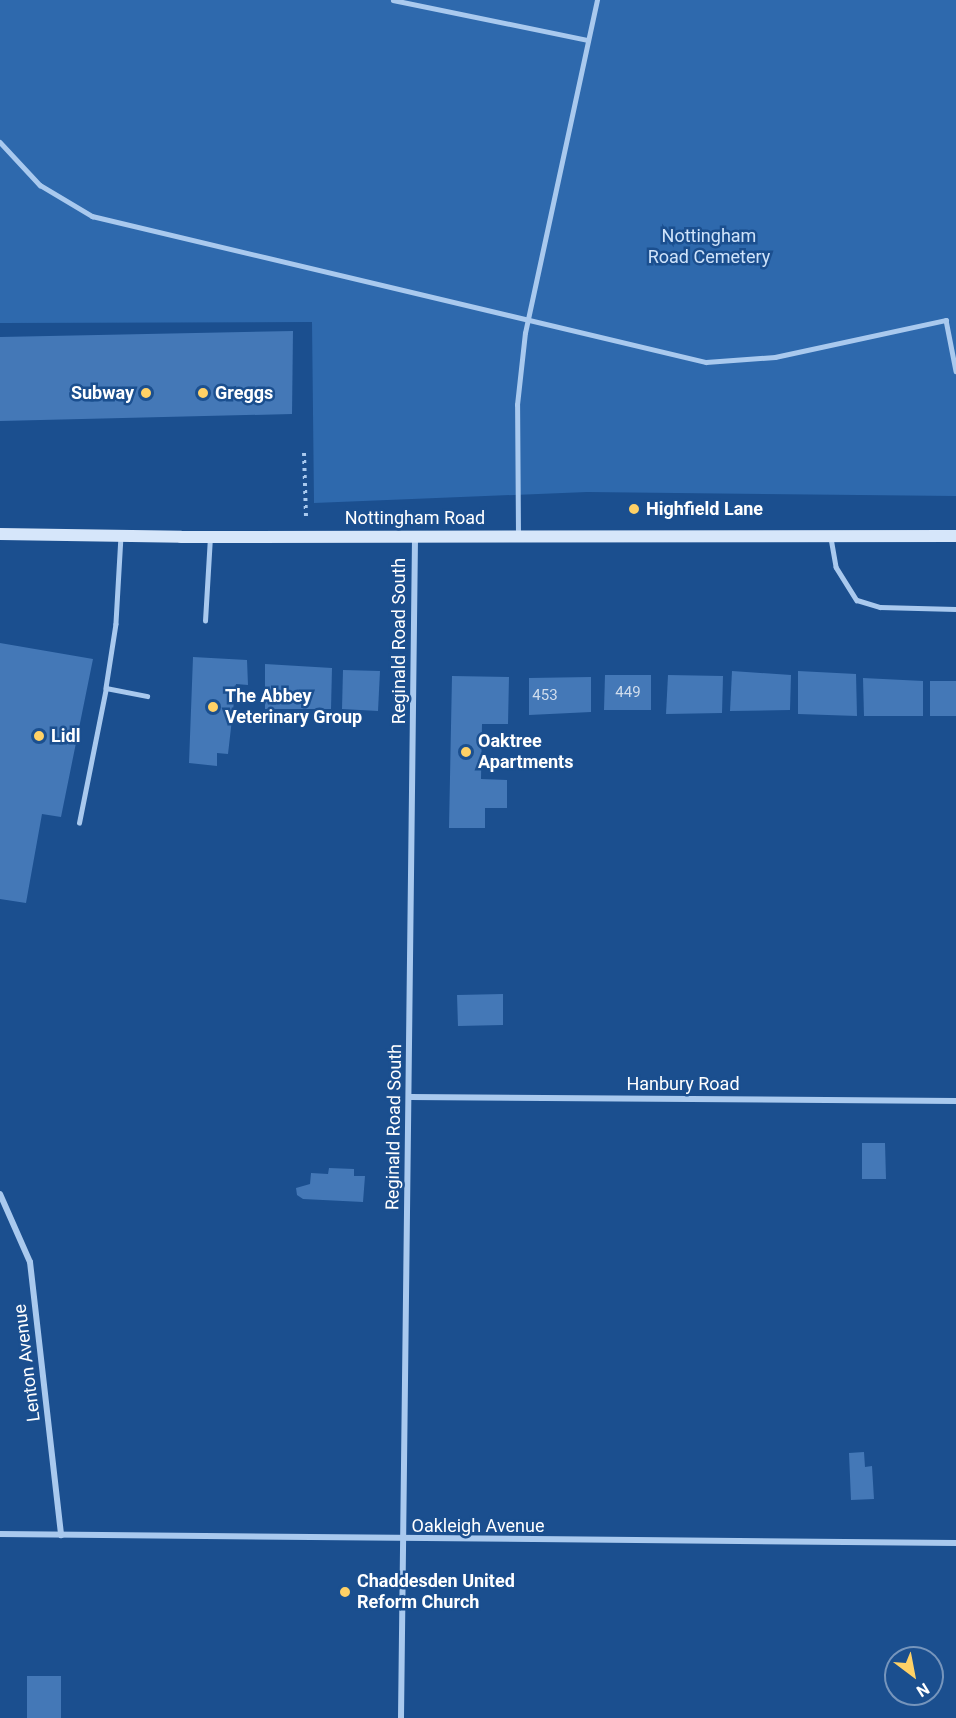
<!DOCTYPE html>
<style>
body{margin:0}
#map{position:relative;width:956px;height:1718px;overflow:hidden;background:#1b4f8f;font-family:Roboto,sans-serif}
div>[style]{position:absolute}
.green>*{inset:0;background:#2e69ad}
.building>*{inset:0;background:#4478b7}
.path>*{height:4px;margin-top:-2px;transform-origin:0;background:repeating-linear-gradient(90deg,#a9c9ee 0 3px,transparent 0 7.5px)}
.lane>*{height:4.5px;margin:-2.25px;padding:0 2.25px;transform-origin:2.25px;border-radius:2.25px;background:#a9c9ee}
.street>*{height:6px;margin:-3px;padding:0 3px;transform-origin:3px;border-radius:3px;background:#a9c9ee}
.secondary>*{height:12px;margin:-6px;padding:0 6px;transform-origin:6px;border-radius:6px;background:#d6e6fa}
.dots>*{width:16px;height:16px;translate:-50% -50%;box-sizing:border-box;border:3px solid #1b4f8f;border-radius:50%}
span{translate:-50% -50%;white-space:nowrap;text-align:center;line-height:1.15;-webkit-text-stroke:5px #1b4f8f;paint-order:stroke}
.number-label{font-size:15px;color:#d0dded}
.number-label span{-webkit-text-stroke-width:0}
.park-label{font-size:18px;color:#cfe3fa}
.poi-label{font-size:18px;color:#fff;font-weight:700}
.right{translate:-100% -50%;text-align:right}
.left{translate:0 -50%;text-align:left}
.street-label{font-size:18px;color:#fff}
.north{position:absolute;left:884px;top:1646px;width:60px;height:60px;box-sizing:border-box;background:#1b4f8f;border:2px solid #7695bc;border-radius:50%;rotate:148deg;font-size:16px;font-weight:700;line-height:24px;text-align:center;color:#fff}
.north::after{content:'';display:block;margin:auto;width:21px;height:27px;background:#ffd166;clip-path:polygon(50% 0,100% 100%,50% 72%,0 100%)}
</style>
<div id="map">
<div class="green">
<div style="clip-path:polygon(0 0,956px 0,956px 496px,587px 492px,314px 503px,312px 322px,0 323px)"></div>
</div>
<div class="building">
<div style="clip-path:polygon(293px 331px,292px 414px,0 421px,0 337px)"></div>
<div style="clip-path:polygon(0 643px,93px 659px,61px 817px,42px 814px,26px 903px,0 899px)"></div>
<div style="clip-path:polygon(193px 657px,247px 660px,248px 685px,236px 684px,228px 754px,217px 753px,217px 766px,189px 763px)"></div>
<div style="clip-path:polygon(265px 664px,332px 668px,331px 709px,265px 709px)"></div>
<div style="clip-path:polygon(343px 670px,380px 671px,378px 711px,342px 709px)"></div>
<div style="clip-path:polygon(732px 671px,791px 675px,790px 710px,730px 711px)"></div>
<div style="clip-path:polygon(798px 671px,856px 674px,857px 716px,798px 714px)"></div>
<div style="clip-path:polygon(605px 675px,651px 675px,651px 710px,604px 710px)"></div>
<div style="clip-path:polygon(668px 675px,723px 676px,722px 713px,666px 714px)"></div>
<div style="clip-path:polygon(452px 676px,509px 677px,508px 724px,482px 724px,481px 779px,507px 780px,507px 808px,485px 808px,485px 828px,449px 828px)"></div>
<div style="clip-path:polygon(591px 677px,591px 712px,529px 715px,529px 678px)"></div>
<div style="clip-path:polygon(863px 678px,923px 681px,923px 716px,864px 716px)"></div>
<div style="clip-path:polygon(930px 681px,956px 681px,956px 716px,930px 716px)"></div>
<div style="clip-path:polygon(503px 994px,503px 1025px,458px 1026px,457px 995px)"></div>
<div style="clip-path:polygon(862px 1143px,885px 1143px,886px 1179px,862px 1179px)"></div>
<div style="clip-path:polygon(329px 1168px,354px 1169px,354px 1176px,365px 1176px,363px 1202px,303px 1199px,297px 1195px,296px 1188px,310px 1184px,311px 1173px,328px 1174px)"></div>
<div style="clip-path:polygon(864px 1452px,865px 1467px,872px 1466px,874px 1499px,851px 1500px,849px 1453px)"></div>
<div style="clip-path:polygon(27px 1676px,61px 1676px,61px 1718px,27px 1718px)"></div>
</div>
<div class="path">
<div style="left:304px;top:453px;width:65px;rotate:88.2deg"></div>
</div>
<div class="lane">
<div style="left:393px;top:0;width:199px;rotate:11.6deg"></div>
<div style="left:0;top:142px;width:59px;rotate:47.1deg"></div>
<div style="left:40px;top:185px;width:61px;rotate:30.8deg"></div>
<div style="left:92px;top:216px;width:631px;rotate:13.38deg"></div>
<div style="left:706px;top:362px;width:69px;rotate:-4.1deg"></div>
<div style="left:775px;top:357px;width:175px;rotate:-12.2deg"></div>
<div style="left:946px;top:320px;width:52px;rotate:78.9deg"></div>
<div style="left:518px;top:535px;width:130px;rotate:-90.4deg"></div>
<div style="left:517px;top:405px;width:72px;rotate:-83.7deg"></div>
<div style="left:525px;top:333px;width:341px;rotate:-77.8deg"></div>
<div style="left:121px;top:536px;width:88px;rotate:93.3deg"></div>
<div style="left:116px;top:624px;width:65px;rotate:98.9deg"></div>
<div style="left:106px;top:688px;width:42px;rotate:11deg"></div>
<div style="left:831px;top:538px;width:29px;rotate:80deg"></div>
<div style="left:836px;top:567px;width:39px;rotate:58deg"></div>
<div style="left:857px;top:600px;width:24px;rotate:17deg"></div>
<div style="left:880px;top:607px;width:76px;rotate:1.5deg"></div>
<div style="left:205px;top:621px;width:84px;rotate:-86.6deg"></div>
<div style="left:79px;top:823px;width:138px;rotate:-78.7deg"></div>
</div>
<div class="street">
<div style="left:410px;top:1097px;width:546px;rotate:0.42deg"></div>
<div style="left:0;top:1194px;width:74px;rotate:66.2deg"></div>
<div style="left:30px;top:1262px;width:275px;rotate:83.5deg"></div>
<div style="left:0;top:1534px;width:956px;rotate:0.54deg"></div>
<div style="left:401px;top:1718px;width:1181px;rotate:-89.32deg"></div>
</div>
<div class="secondary">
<div style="left:0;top:534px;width:181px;rotate:0.9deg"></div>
<div style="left:181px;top:537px;width:775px;rotate:-0.07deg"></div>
</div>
<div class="dots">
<div style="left:146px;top:393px;background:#ffd166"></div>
<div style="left:203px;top:393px;background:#ffd166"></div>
<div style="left:634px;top:509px;background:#ffd166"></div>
<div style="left:213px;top:707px;background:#ffd166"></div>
<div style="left:39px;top:736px;background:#ffd166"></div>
<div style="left:466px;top:752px;background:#ffd166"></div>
<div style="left:345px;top:1592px;background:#ffd166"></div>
</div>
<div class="number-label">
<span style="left:628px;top:693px">449</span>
<span style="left:545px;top:696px">453</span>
</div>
<div class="park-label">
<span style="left:709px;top:247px">Nottingham<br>Road Cemetery</span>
</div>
<div class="poi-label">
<span class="right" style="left:134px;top:393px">Subway</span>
<span class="left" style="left:215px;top:393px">Greggs</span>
<span class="left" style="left:646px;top:509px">Highfield Lane</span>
<span class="left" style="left:225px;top:707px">The Abbey<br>Veterinary Group</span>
<span class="left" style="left:51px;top:736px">Lidl</span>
<span class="left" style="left:478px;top:752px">Oaktree<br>Apartments</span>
<span class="left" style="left:357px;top:1592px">Chaddesden United<br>Reform Church</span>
</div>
<div class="street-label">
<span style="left:415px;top:518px">Nottingham Road</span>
<span style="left:399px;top:641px;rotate:-90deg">Reginald Road South</span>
<span style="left:683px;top:1084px">Hanbury Road</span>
<span style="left:394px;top:1127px;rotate:-89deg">Reginald Road South</span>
<span style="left:27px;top:1363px;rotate:-97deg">Lenton Avenue</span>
<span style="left:478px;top:1526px">Oakleigh Avenue</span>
</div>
<div class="north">N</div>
</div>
